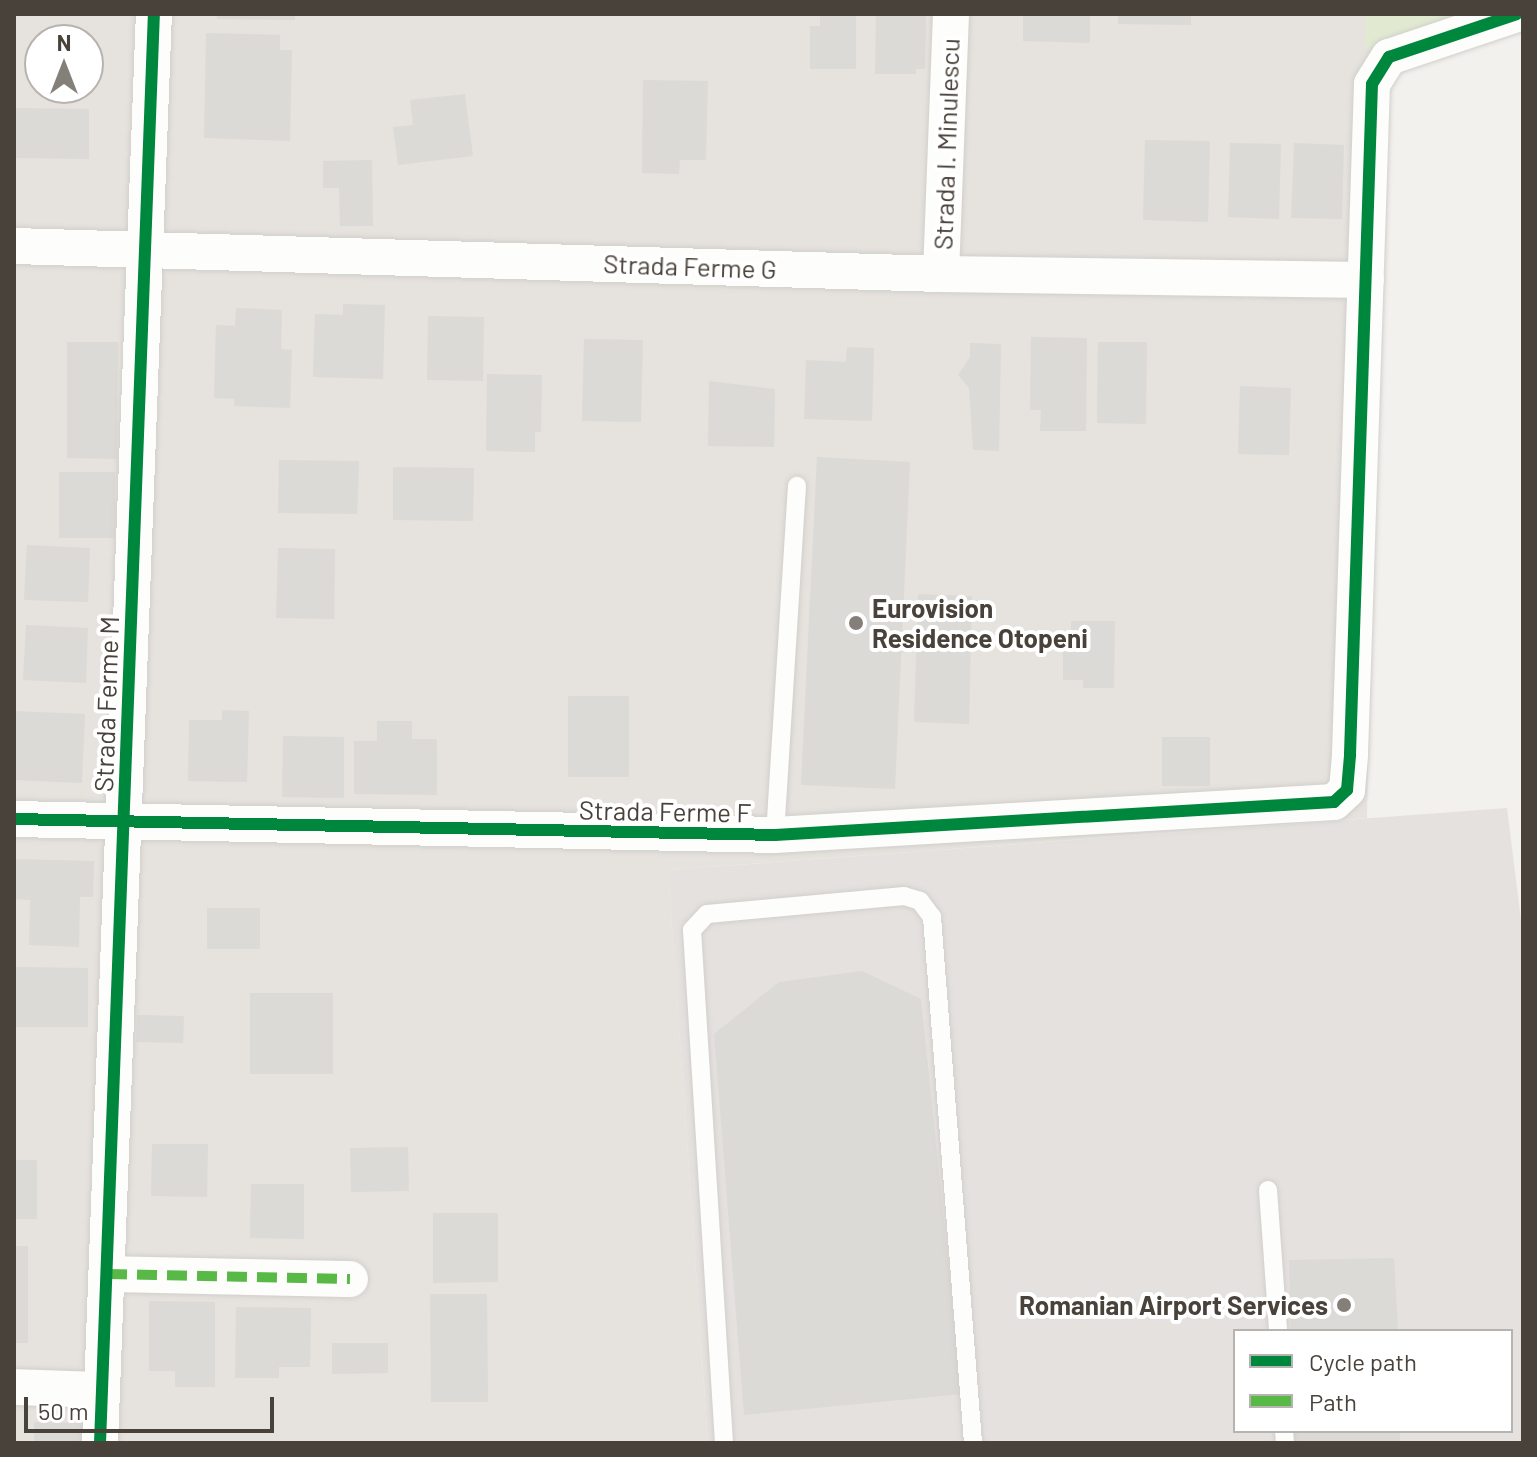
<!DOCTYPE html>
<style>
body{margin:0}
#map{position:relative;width:1537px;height:1457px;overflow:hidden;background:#f3f1ee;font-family:Barlow,sans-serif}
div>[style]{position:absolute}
.residential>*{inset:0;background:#e6e2dd}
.industrial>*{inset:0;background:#e5e1de}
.green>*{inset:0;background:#e1ead1}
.building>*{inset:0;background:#dcdad6}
.roads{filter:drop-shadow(0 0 2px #d1cfcc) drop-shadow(0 0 2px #d1cfcc)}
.service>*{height:18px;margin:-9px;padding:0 9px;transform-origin:9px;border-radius:9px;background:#fdfdfc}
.minor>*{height:36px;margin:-18px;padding:0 18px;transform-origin:18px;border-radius:18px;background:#fdfdfc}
.quiet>*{height:10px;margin-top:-5px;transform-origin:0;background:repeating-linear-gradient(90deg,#58b947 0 20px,transparent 0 30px)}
.cycleway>*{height:12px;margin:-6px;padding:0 6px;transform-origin:6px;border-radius:6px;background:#00873e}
.dots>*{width:22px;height:22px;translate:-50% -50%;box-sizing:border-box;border:4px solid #fff;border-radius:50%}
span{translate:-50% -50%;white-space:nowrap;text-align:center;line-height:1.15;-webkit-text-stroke:8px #fff;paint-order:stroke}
.street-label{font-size:26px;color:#49423a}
.poi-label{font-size:26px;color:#49423a;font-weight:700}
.left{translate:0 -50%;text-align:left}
.right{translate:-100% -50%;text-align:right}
.frame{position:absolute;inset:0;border:16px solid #49423a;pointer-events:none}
.legend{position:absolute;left:1233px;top:1329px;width:280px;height:104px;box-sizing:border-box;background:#fff;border:2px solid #b6b3b0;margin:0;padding:10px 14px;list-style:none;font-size:24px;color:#49423a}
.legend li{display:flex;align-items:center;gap:16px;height:40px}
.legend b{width:40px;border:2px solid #b6b3b0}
.north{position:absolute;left:24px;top:24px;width:80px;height:80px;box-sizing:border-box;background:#fff;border:2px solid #b6b3b0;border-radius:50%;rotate:0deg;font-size:22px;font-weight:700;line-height:32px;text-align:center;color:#49423a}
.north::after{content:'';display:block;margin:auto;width:28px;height:36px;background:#847f79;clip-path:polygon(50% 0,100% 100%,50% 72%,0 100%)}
.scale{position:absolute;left:24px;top:1397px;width:250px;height:36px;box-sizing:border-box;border:4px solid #49423a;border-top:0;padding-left:10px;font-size:24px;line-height:28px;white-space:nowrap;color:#49423a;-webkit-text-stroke:6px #fff;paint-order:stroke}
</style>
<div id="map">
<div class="residential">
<div style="clip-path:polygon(evenodd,14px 14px,1523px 14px,1390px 69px,1382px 92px,1367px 818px,668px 870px,708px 1443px,14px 1443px,14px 14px,40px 40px,88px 40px,88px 88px,40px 88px,40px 40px)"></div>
</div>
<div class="industrial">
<div style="clip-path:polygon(evenodd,1507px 808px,1523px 936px,1523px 1443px,708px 1443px,668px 870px,1507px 808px,1235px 1331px,1511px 1331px,1511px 1431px,1235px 1431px,1235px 1331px)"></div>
</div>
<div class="green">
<div style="clip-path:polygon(1366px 14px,1470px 14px,1365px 49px)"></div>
</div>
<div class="building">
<div style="clip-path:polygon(217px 14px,295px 14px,295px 20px,217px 19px)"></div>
<div style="clip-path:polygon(820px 14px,856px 14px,856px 69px,810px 69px,810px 26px,820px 26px)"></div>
<div style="clip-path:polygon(876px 14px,926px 14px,925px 69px,916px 69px,916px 74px,875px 74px)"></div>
<div style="clip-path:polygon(1023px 14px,1090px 14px,1090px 43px,1023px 41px)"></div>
<div style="clip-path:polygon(1118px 14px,1191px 14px,1191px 25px,1118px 24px)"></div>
<div style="clip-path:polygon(206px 33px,280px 35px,280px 50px,292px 50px,290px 141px,204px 138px)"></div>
<div style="clip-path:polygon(643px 80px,708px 81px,706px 160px,680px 160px,679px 174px,642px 173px)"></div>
<div style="clip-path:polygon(465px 94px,473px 156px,398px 165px,393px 127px,413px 125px,410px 100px)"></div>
<div style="clip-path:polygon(14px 108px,89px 109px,89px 159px,14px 158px)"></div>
<div style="clip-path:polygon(1145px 140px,1210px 141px,1208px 222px,1143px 220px)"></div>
<div style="clip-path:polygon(1230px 143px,1281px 144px,1279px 219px,1228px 217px)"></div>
<div style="clip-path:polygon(1294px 143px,1344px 145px,1342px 219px,1291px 218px)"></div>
<div style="clip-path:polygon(372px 160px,373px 226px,340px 226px,339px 188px,323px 188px,323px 161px)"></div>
<div style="clip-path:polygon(343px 304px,385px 305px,383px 379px,313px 377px,315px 314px,343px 315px)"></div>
<div style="clip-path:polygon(236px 308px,282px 310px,281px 349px,292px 350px,290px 408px,234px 406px,234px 399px,214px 398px,216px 325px,235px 326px)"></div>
<div style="clip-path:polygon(428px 316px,484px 317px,483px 381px,427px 380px)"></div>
<div style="clip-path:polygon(1031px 337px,1087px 338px,1086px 431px,1040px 431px,1041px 410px,1030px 410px)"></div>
<div style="clip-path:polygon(584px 339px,643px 340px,641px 422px,582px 421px)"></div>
<div style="clip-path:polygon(67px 342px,118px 342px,117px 459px,67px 458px)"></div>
<div style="clip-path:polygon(1098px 342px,1147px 342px,1146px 424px,1097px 423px)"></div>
<div style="clip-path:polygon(970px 343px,1001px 344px,999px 451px,973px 450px,969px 388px,958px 375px,970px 357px)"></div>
<div style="clip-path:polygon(847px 347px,874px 348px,872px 421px,804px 419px,806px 360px,846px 362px)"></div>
<div style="clip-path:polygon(487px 374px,542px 375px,541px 432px,535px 432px,535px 452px,486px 451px)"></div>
<div style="clip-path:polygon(709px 381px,775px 389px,774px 447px,708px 446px)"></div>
<div style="clip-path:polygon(1240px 386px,1291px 388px,1289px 455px,1238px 454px)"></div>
<div style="clip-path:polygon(817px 457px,910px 462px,895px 789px,801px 785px)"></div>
<div style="clip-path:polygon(279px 460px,359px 461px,357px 514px,278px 513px)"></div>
<div style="clip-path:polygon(393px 467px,474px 468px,473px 521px,393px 520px)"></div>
<div style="clip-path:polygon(59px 472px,115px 472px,115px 538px,59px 538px)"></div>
<div style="clip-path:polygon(27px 545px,90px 548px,88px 602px,24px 600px)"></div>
<div style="clip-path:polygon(278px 548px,335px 549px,334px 619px,276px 618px)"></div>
<div style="clip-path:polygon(918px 594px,972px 596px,969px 724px,914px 722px)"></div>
<div style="clip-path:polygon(1071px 621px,1115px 621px,1114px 688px,1083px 688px,1083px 680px,1063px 680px,1063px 631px,1071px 631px)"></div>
<div style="clip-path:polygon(26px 625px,88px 628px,86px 683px,23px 680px)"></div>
<div style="clip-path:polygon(568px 696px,629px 696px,629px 777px,568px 777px)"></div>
<div style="clip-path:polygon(222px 710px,249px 711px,247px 782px,188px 781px,189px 720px,222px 720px)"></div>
<div style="clip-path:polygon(14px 711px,85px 714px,82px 783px,14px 780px)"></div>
<div style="clip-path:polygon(377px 721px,412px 721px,412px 739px,437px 739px,437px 795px,354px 794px,354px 741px,377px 741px)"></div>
<div style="clip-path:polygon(283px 736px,344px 737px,344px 798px,282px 797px)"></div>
<div style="clip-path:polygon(1162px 737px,1210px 737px,1210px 786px,1162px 786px)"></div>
<div style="clip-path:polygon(14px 859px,94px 861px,93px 897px,80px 897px,79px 947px,29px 945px,30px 900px,14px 899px)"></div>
<div style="clip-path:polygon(207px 908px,260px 908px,260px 949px,207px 949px)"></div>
<div style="clip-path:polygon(14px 967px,88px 968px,88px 1027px,14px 1027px)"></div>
<div style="clip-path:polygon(862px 971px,921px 999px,962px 1394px,744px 1415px,714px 1034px,779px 982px)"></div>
<div style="clip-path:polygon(250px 993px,333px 993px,333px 1074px,250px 1074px)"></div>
<div style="clip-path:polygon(137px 1015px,184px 1016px,183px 1043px,136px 1042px)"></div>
<div style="clip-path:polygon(152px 1144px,208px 1144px,207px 1197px,151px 1196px)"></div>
<div style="clip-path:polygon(408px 1147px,409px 1191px,351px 1192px,350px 1148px)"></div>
<div style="clip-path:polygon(14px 1160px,37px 1160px,37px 1219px,14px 1219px)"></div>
<div style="clip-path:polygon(251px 1184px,304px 1184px,304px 1239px,250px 1238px)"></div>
<div style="clip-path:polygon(433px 1213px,498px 1213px,498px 1282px,433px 1283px)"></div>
<div style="clip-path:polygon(14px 1246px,28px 1246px,28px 1343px,14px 1343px)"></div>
<div style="clip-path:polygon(1394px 1258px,1398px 1331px,1291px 1331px,1289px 1260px)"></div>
<div style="clip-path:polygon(430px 1294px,487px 1294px,488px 1402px,431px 1402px)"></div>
<div style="clip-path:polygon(149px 1301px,215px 1302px,215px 1387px,175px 1387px,175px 1371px,149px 1371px)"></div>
<div style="clip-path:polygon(236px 1307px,311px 1308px,310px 1367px,279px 1367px,279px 1378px,235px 1378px)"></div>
<div style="clip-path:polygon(332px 1343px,388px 1343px,388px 1373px,332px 1374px)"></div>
<div style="clip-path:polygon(34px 1422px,87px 1423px,86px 1443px,34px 1443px)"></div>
<div style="clip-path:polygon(1292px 1431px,1400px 1431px,1400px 1443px,1293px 1442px)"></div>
</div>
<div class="roads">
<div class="service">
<div style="left:775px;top:835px;width:350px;rotate:-86.4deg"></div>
<div style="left:1268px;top:1190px;width:141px;rotate:85.9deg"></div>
<div style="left:1284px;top:1431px;width:12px;rotate:85deg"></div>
<div style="left:724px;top:1443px;width:514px;rotate:-93.57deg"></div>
<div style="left:692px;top:930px;width:22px;rotate:-47deg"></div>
<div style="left:707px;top:914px;width:198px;rotate:-5.2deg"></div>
<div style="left:904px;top:896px;width:17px;rotate:17deg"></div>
<div style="left:920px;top:901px;width:20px;rotate:53deg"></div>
<div style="left:932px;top:917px;width:528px;rotate:85.54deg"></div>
</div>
<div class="minor">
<div style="left:14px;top:246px;width:927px;rotate:1.73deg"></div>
<div style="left:941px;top:274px;width:425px;rotate:0.8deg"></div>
<div style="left:941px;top:274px;width:260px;rotate:-87.8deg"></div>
<div style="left:14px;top:819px;width:761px;rotate:1.2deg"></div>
<div style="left:775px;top:835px;width:560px;rotate:-3.38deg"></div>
<div style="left:1334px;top:802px;width:18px;rotate:-43deg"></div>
<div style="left:1347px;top:790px;width:36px;rotate:-85deg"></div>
<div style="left:1350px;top:754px;width:670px;rotate:-88.12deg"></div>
<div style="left:1372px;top:84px;width:32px;rotate:-58deg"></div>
<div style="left:1389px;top:57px;width:135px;rotate:-18.6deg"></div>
<div style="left:107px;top:1274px;width:243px;rotate:1.2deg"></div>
<div style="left:14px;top:1387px;width:88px;rotate:2deg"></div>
<div style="left:100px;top:1443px;width:1430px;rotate:-87.84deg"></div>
</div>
</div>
<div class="quiet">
<div style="left:107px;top:1274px;width:243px;rotate:1.2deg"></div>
</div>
<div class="cycleway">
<div style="left:14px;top:819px;width:761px;rotate:1.2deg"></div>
<div style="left:775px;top:835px;width:560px;rotate:-3.38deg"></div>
<div style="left:1334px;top:802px;width:18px;rotate:-43deg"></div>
<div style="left:1347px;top:790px;width:36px;rotate:-85deg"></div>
<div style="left:1350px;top:754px;width:670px;rotate:-88.12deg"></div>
<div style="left:1372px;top:84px;width:32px;rotate:-58deg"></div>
<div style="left:1389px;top:57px;width:135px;rotate:-18.6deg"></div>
<div style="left:100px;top:1443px;width:1430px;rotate:-87.84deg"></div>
</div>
<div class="dots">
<div style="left:856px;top:623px;background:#847f79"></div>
<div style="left:1344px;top:1305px;background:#847f79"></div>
</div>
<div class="street-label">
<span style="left:946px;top:144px;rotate:-88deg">Strada I. Minulescu</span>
<span style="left:690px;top:266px;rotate:2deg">Strada Ferme G</span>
<span style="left:106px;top:704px;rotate:-88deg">Strada Ferme M</span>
<span style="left:665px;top:811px;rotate:1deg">Strada Ferme F</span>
</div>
<div class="poi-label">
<span class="left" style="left:872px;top:623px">Eurovision<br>Residence Otopeni</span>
<span class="right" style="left:1328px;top:1305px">Romanian Airport Services</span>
</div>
<div class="frame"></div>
<ul class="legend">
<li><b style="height:10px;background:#00873e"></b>Cycle path</li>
<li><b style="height:10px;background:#58b947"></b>Path</li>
</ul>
<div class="north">N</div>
<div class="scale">50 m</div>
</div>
